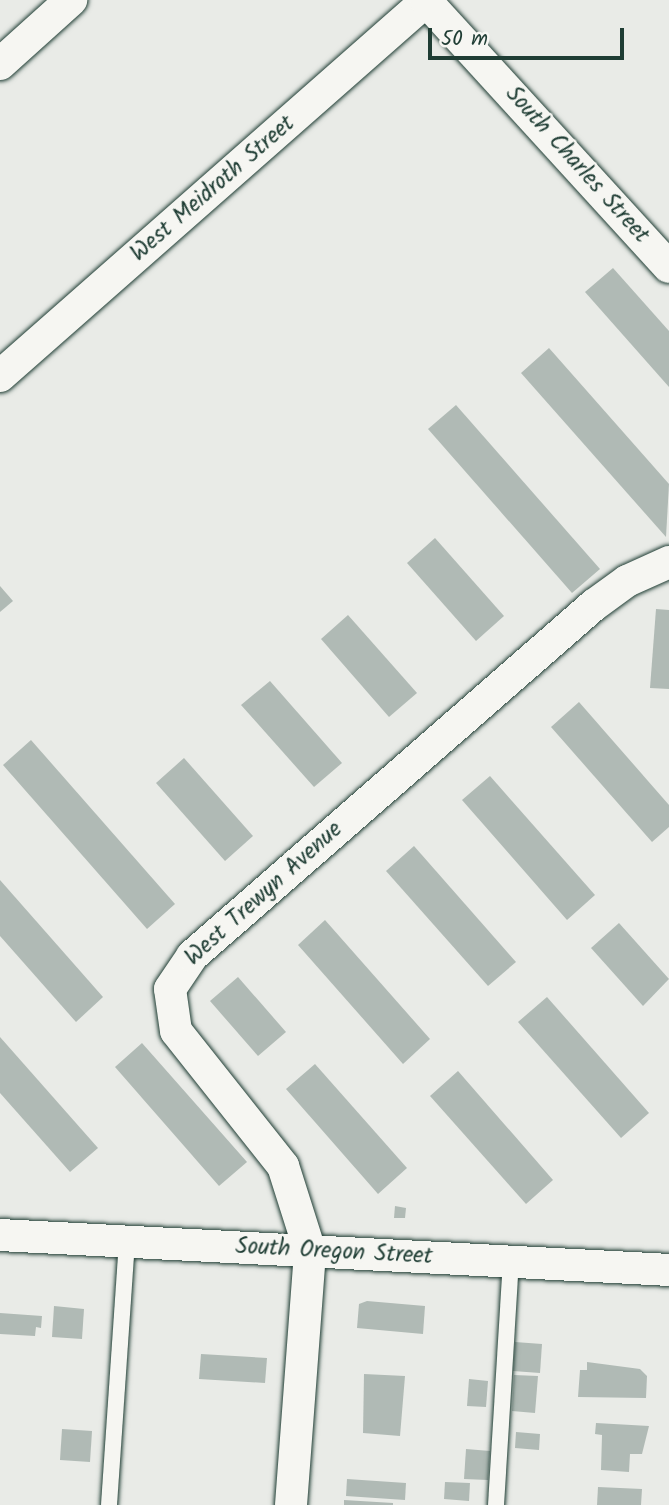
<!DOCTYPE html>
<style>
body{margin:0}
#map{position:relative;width:669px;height:1505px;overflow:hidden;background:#e9ebe7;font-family:Kalam,sans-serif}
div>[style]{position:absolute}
.building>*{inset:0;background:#b0bab5}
.roads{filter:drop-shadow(0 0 2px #1f3d34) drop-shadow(0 0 2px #1f3d34)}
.lane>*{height:16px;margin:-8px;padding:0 8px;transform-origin:8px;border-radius:8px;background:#f6f6f2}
.street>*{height:32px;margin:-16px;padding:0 16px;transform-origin:16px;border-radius:16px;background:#f6f6f2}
span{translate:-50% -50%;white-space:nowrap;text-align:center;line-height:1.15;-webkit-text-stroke:5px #f6f6f2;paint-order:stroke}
.street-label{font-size:23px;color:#1f3d34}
.scale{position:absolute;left:428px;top:28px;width:196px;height:32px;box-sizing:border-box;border:4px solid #1f3d34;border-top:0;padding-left:9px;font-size:21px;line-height:24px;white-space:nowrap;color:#1f3d34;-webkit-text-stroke:5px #f6f6f2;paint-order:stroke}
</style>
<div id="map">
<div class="building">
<div style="clip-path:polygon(613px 268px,669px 331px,669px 387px,585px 292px)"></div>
<div style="clip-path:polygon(549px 348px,669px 484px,666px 537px,521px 373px)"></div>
<div style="clip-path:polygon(456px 405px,600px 569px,572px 593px,428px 429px)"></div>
<div style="clip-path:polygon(435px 538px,504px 616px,476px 641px,407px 563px)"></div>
<div style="clip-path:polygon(0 586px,13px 601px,0 612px)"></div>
<div style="clip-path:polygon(656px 609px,669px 610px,669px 689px,650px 688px)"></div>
<div style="clip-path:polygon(348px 615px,417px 693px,389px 717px,321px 639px)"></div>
<div style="clip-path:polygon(270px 681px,342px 763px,314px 787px,241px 705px)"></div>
<div style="clip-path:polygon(579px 702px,669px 805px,669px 827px,652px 842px,551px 727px)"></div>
<div style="clip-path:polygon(31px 740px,175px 904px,147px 929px,3px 765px)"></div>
<div style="clip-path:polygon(184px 758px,253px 836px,225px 861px,156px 783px)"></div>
<div style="clip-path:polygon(490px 776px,595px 895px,567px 920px,462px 800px)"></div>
<div style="clip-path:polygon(414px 846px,516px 962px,488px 986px,386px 871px)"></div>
<div style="clip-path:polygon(0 880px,103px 997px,76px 1022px,0 936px)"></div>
<div style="clip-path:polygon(325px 920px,430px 1039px,403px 1064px,298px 945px)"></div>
<div style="clip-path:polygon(619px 923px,669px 979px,643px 1006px,591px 948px)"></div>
<div style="clip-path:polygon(238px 977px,286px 1032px,258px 1056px,210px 1001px)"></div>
<div style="clip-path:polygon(547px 997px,649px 1113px,621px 1138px,518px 1022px)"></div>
<div style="clip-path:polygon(0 1037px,98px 1148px,70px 1172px,0 1093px)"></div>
<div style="clip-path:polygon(142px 1043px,247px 1162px,219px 1186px,115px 1067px)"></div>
<div style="clip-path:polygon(315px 1064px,407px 1168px,378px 1194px,286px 1089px)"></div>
<div style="clip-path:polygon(458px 1071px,553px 1180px,526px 1204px,430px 1096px)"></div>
<div style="clip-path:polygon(395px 1206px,406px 1208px,405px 1218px,394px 1218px)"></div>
<div style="clip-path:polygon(367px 1301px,425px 1306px,423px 1334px,357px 1328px,359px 1304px)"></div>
<div style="clip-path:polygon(54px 1306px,84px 1309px,82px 1339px,52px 1337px)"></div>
<div style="clip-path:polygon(0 1313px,42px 1316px,41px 1328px,36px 1327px,35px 1336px,0 1334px)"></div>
<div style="clip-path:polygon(515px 1342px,542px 1344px,540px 1373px,513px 1371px)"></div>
<div style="clip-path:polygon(201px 1354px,267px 1358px,265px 1383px,199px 1379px)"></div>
<div style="clip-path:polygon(587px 1362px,640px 1369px,647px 1376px,646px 1398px,578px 1397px,580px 1370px,587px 1370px)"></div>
<div style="clip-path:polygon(364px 1374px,405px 1376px,400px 1436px,363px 1433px)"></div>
<div style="clip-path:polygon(514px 1375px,538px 1376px,535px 1413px,512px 1411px)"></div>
<div style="clip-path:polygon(469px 1379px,488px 1381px,486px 1407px,467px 1406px)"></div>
<div style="clip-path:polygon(596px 1423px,649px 1426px,642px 1454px,630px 1454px,629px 1472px,601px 1470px,602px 1435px,595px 1434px)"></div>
<div style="clip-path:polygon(62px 1429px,92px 1431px,90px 1462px,60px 1460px)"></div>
<div style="clip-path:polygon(516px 1432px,540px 1434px,539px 1450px,515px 1448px)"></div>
<div style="clip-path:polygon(466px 1449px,490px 1451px,488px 1480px,464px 1479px)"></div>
<div style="clip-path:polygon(347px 1479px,406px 1483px,405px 1500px,346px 1496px)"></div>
<div style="clip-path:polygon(445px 1482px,470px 1483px,469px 1501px,444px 1499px)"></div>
<div style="clip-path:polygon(598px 1487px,642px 1489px,641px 1505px,597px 1505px)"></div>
<div style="clip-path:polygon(344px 1500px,393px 1503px,393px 1505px,344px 1505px)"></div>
</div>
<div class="roads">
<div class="lane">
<div style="left:109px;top:1505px;width:263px;rotate:-86.1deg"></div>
<div style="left:496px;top:1505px;width:244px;rotate:-86.5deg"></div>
</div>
<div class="street">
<div style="left:0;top:64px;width:96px;rotate:-42deg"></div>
<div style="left:0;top:376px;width:568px;rotate:-41.36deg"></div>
<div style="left:426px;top:1px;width:360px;rotate:47.6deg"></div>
<div style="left:0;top:1235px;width:670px;rotate:2.99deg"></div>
<div style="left:291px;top:1505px;width:255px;rotate:-85.7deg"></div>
<div style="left:310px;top:1251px;width:89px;rotate:-107.6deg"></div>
<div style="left:283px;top:1166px;width:172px;rotate:-128.4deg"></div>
<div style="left:176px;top:1031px;width:42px;rotate:-98.1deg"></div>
<div style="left:170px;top:989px;width:40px;rotate:-56deg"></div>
<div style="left:192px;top:956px;width:534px;rotate:-41.13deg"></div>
<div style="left:594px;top:605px;width:41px;rotate:-36deg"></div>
<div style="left:627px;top:581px;width:46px;rotate:-24.3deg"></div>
</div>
</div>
<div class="street-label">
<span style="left:577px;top:165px;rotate:48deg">South Charles Street</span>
<span style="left:213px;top:189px;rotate:-41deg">West Meidroth Street</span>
<span style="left:264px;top:894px;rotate:-42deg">West Trewyn Avenue</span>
<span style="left:334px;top:1252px;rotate:3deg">South Oregon Street</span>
</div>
<div class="scale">50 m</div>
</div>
